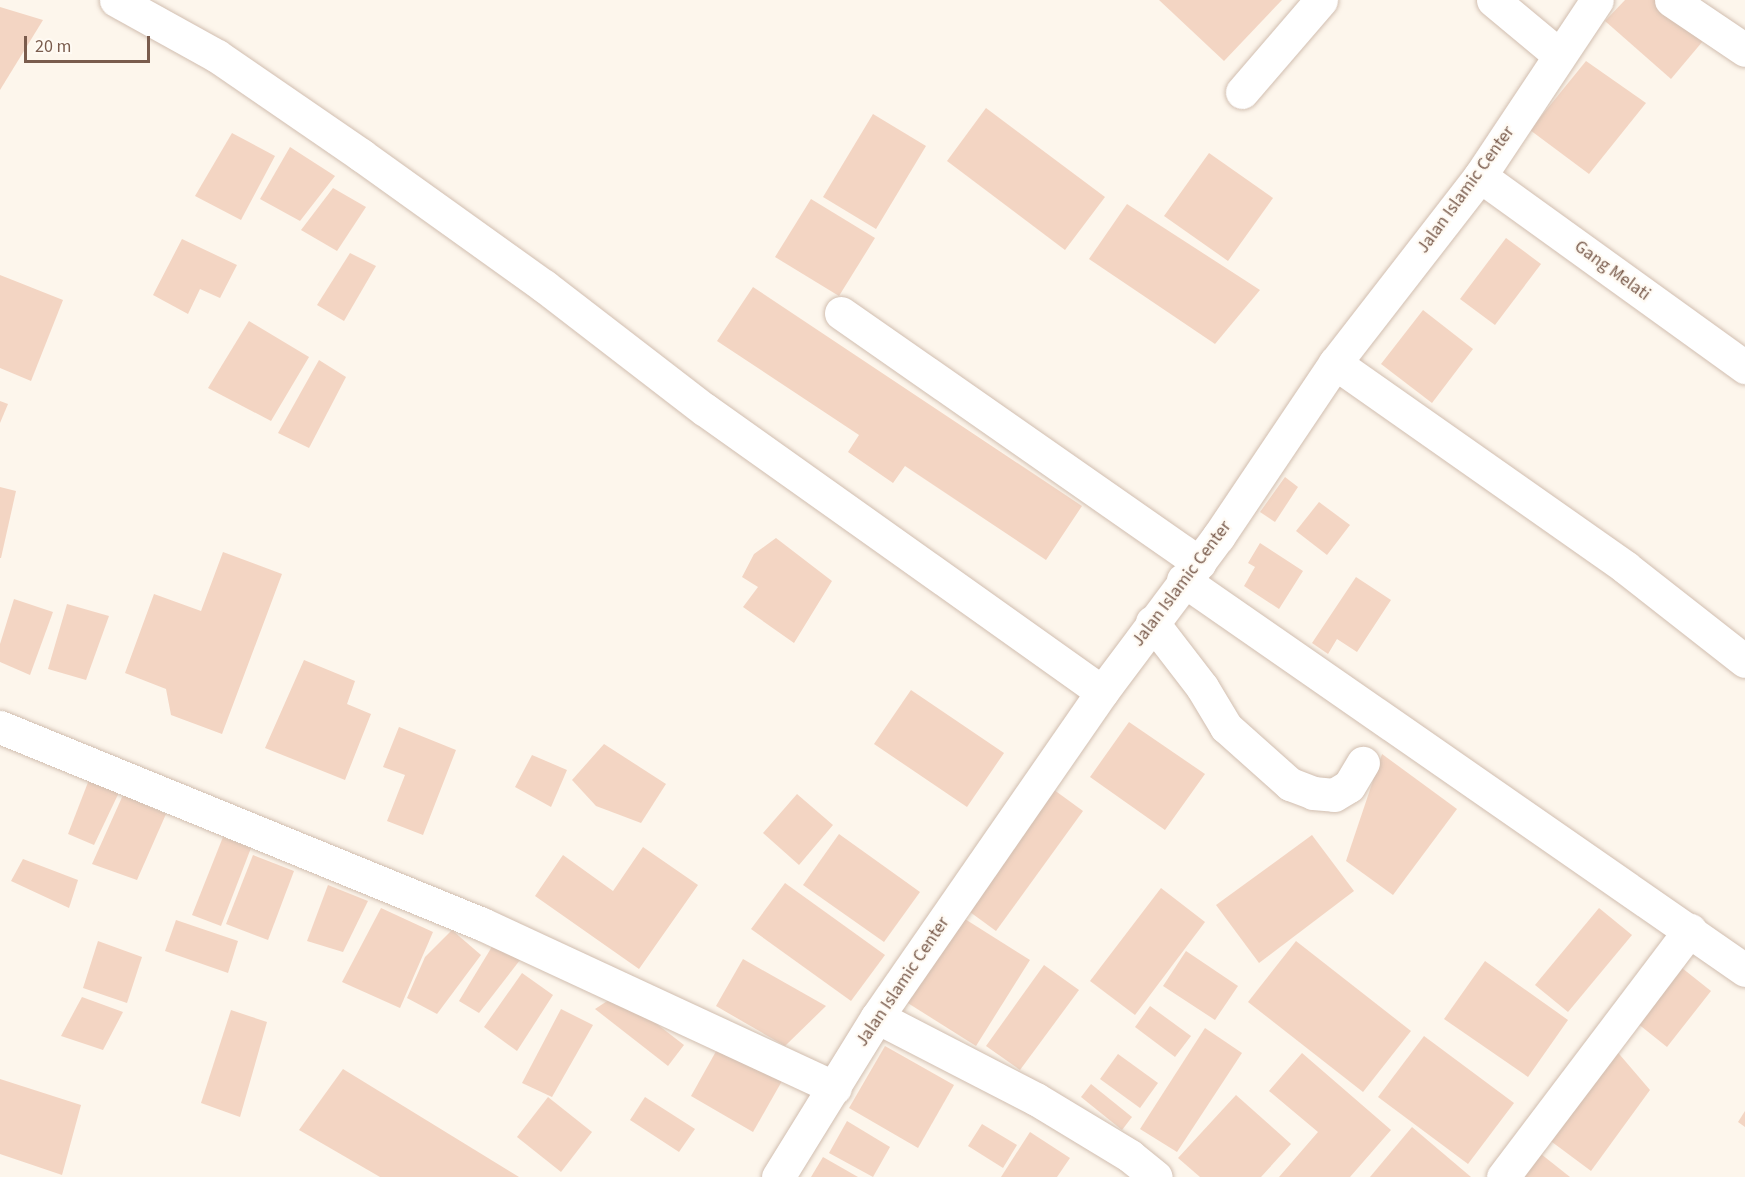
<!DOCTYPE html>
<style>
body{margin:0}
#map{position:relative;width:1745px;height:1177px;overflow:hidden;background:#fdf6ec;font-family:"Source Sans 3",sans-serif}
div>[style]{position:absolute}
.building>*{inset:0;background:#f3d5c3}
.roads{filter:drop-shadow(0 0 2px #d1beb0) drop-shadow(0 0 2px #d1beb0)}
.minor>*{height:33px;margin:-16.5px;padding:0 16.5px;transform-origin:16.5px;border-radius:16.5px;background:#fff}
span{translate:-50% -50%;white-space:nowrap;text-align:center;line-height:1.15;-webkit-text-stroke:4.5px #fffaf3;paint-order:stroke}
.street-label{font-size:18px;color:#7a5c4d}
.scale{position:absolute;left:24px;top:36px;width:126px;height:27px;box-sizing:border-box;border:3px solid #7a5c4d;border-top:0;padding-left:8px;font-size:18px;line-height:21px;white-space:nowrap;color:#7a5c4d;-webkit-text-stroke:4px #fffaf3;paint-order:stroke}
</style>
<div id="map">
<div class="building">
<div style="clip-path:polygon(1159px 0,1282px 0,1224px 61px)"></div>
<div style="clip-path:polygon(1625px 0,1660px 0,1708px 35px,1671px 79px,1605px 21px)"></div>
<div style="clip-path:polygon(0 7px,43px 20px,0 90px)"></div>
<div style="clip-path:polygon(1586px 61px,1646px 103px,1589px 174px,1530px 130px)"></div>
<div style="clip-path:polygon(986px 108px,1105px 197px,1065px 250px,947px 161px)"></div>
<div style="clip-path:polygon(873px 114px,926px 146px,876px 229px,823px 197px)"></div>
<div style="clip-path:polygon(232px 133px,275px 156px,241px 220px,195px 196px)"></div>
<div style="clip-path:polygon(290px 147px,335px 176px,300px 221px,260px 199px)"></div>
<div style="clip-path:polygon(1209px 153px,1273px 198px,1228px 261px,1164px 216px)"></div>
<div style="clip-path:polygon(333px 188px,366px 207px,337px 251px,301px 230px)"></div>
<div style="clip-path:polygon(811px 199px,875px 238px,839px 296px,775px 257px)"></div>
<div style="clip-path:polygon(1127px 204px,1260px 290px,1215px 344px,1089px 259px)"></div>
<div style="clip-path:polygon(1506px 238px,1541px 264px,1495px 325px,1460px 299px)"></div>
<div style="clip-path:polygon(182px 239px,237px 265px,220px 298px,200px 289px,188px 314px,153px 295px)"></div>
<div style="clip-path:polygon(350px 253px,376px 266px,344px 321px,317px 305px)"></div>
<div style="clip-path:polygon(0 275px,63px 300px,31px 381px,0 368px)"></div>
<div style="clip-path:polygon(753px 287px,1082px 506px,1046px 560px,905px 466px,893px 483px,848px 452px,859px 435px,717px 341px)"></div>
<div style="clip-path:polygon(1423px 310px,1473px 349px,1432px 403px,1381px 364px)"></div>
<div style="clip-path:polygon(249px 321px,309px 357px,271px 421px,208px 388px)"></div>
<div style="clip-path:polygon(319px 360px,346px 377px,309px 448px,278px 433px)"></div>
<div style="clip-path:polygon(0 401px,8px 404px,0 423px)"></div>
<div style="clip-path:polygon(1285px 477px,1298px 487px,1275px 522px,1260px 512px)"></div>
<div style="clip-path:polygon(0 487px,16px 491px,1px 558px,0 558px)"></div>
<div style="clip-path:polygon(1319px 502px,1350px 525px,1327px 555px,1296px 531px)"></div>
<div style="clip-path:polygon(776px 538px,832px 581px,794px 643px,743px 607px,758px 587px,742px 577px,754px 554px)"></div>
<div style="clip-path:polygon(1260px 543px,1303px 571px,1279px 609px,1244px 586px,1255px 567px,1248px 563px)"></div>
<div style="clip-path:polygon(223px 552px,282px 574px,222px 734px,171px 715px,166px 689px,125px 673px,154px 594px,201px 611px)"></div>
<div style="clip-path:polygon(1356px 577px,1391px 600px,1357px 652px,1337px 639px,1328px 654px,1312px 643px)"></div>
<div style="clip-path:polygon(14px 599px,53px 612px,30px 675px,0 662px,0 644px)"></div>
<div style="clip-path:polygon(67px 604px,109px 616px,86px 680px,48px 669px)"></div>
<div style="clip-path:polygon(304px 660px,355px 681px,347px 704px,371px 714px,345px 780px,265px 748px)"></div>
<div style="clip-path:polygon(911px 690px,1004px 753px,967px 807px,874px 744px)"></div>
<div style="clip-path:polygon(1129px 722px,1205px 774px,1165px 830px,1090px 777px)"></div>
<div style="clip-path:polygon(399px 727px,456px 750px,423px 835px,387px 821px,405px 775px,383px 767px)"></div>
<div style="clip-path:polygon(604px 744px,666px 784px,641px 823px,596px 806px,572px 780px)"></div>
<div style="clip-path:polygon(1382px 754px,1457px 809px,1393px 895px,1346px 861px)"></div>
<div style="clip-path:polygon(532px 755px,567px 770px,551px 807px,515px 787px)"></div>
<div style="clip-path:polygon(92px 772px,123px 784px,94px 845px,68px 834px)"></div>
<div style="clip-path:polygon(1046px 784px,1083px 811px,996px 931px,959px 904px)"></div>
<div style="clip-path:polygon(797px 794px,833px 825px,799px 865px,763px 833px)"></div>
<div style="clip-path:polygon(123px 795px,166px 814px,137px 880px,92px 864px)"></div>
<div style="clip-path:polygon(839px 834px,920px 892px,884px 942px,803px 885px)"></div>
<div style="clip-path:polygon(1312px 835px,1354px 891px,1259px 963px,1216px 905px)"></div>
<div style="clip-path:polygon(223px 837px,251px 848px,221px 926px,192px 915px)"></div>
<div style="clip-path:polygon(643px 847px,698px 885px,639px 969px,535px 896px,563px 855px,613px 891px)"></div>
<div style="clip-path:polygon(253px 855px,294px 871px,268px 940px,226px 924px)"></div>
<div style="clip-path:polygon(23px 859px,78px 880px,69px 908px,11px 881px)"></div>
<div style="clip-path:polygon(785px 883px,885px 955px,851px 1001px,751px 929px)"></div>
<div style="clip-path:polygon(328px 885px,368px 901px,343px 952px,307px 941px)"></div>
<div style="clip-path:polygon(1161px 888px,1205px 922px,1135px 1015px,1090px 981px)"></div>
<div style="clip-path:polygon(381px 908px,433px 932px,400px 1008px,342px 982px)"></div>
<div style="clip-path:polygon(1599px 908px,1632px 935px,1568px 1012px,1535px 985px)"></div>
<div style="clip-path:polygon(957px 914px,1030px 960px,976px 1046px,903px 1000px)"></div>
<div style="clip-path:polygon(176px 920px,238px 941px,228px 973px,165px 951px)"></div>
<div style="clip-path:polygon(452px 930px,481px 955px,437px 1014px,407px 998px,425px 957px)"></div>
<div style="clip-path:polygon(98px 941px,142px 957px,127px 1003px,83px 988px)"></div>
<div style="clip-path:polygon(1296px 941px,1411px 1031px,1363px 1092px,1248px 1002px)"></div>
<div style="clip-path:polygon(493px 945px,520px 960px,479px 1013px,459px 1001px)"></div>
<div style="clip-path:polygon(1186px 951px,1238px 986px,1215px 1020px,1163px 986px)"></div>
<div style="clip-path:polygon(743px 959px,826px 1006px,785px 1046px,716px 1006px)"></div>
<div style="clip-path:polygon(1485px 961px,1568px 1020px,1528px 1077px,1444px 1019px)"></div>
<div style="clip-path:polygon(1044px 965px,1079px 990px,1020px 1070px,986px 1046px)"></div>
<div style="clip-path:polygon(1682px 968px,1711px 991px,1667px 1047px,1637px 1023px)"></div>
<div style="clip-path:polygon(522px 973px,553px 995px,517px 1051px,484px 1027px)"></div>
<div style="clip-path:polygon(618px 994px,684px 1045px,668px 1066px,595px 1009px)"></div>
<div style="clip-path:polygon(82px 997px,123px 1012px,103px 1050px,61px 1036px)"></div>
<div style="clip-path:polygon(1150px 1006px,1191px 1036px,1175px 1057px,1135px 1027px)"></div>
<div style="clip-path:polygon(561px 1009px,593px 1025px,552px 1097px,522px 1083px)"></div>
<div style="clip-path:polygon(231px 1010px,267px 1022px,240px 1117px,201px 1103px)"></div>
<div style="clip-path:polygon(1205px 1028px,1242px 1053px,1177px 1152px,1140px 1129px)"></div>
<div style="clip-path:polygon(1424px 1036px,1514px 1103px,1468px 1164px,1378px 1097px)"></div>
<div style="clip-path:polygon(719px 1046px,782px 1081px,753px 1132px,691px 1096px)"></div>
<div style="clip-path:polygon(885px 1046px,954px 1085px,918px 1148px,849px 1108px)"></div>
<div style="clip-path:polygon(1614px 1048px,1650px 1090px,1591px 1171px,1548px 1139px)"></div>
<div style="clip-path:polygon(1302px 1053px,1391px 1130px,1350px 1177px,1279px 1177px,1318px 1132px,1269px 1091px)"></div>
<div style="clip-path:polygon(1118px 1054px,1158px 1083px,1140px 1108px,1100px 1079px)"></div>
<div style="clip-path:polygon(343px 1069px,519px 1177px,380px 1177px,299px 1130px)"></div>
<div style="clip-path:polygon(0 1079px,81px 1105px,62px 1175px,0 1154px)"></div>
<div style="clip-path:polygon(1091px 1084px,1132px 1117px,1122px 1130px,1081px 1097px)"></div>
<div style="clip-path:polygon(1236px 1095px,1291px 1144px,1261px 1177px,1200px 1177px,1178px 1158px)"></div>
<div style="clip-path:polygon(548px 1097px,592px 1132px,561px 1172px,517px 1137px)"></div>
<div style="clip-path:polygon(645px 1097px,695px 1129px,679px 1152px,630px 1120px)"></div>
<div style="clip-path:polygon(1745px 1111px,1745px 1127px,1738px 1122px)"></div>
<div style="clip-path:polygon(847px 1121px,890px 1147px,873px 1177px,829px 1153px)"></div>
<div style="clip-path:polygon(982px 1124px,1017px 1145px,1003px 1168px,968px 1146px)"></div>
<div style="clip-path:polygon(1412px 1127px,1471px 1177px,1370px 1177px)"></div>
<div style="clip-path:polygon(1030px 1132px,1070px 1158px,1057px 1177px,1001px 1177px)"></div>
<div style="clip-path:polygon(1541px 1154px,1570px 1177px,1522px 1177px)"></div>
<div style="clip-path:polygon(823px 1157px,858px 1177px,811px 1177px)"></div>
</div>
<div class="roads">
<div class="minor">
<div style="left:116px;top:0;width:115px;rotate:29deg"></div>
<div style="left:217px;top:56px;width:175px;rotate:34.5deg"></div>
<div style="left:361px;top:155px;width:225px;rotate:35.6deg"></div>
<div style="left:544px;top:286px;width:202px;rotate:37.6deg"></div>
<div style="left:704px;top:409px;width:488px;rotate:35.4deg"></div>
<div style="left:1493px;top:0;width:86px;rotate:39.8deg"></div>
<div style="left:1671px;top:0;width:89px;rotate:34deg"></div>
<div style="left:1242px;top:92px;width:121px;rotate:-49.3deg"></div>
<div style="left:1480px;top:176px;width:327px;rotate:35.8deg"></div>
<div style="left:841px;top:313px;width:437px;rotate:34.9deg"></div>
<div style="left:1335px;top:363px;width:355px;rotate:35.1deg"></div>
<div style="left:1625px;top:567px;width:152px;rotate:38.1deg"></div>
<div style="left:1183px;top:580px;width:684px;rotate:34.76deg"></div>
<div style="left:1152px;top:622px;width:82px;rotate:52.4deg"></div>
<div style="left:1202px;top:687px;width:47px;rotate:59deg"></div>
<div style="left:1226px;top:727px;width:86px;rotate:41.7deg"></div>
<div style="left:1290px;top:784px;width:25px;rotate:21deg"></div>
<div style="left:1313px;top:793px;width:21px;rotate:5deg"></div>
<div style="left:1334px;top:795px;width:17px;rotate:-31deg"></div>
<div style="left:1349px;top:786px;width:27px;rotate:-59deg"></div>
<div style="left:0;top:727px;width:521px;rotate:22.23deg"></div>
<div style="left:482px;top:924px;width:389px;rotate:24.9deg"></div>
<div style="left:877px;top:1017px;width:179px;rotate:27.3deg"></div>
<div style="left:1036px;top:1099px;width:110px;rotate:31.2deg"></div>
<div style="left:1130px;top:1156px;width:33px;rotate:39deg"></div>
<div style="left:778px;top:1177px;width:188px;rotate:-58.3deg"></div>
<div style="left:877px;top:1017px;width:395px;rotate:-55.3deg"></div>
<div style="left:1102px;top:692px;width:194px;rotate:-53.2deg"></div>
<div style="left:1218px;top:537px;width:210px;rotate:-56.1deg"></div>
<div style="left:1335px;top:363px;width:237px;rotate:-52.2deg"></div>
<div style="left:1480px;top:176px;width:211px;rotate:-56.4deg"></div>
<div style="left:1503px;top:1177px;width:310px;rotate:-52.9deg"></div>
</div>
</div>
<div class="street-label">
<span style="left:1466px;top:190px;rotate:-54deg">Jalan Islamic Center</span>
<span style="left:1612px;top:271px;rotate:36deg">Gang Melati</span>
<span style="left:1182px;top:584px;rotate:-53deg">Jalan Islamic Center</span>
<span style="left:903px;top:982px;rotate:-56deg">Jalan Islamic Center</span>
</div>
<div class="scale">20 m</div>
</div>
